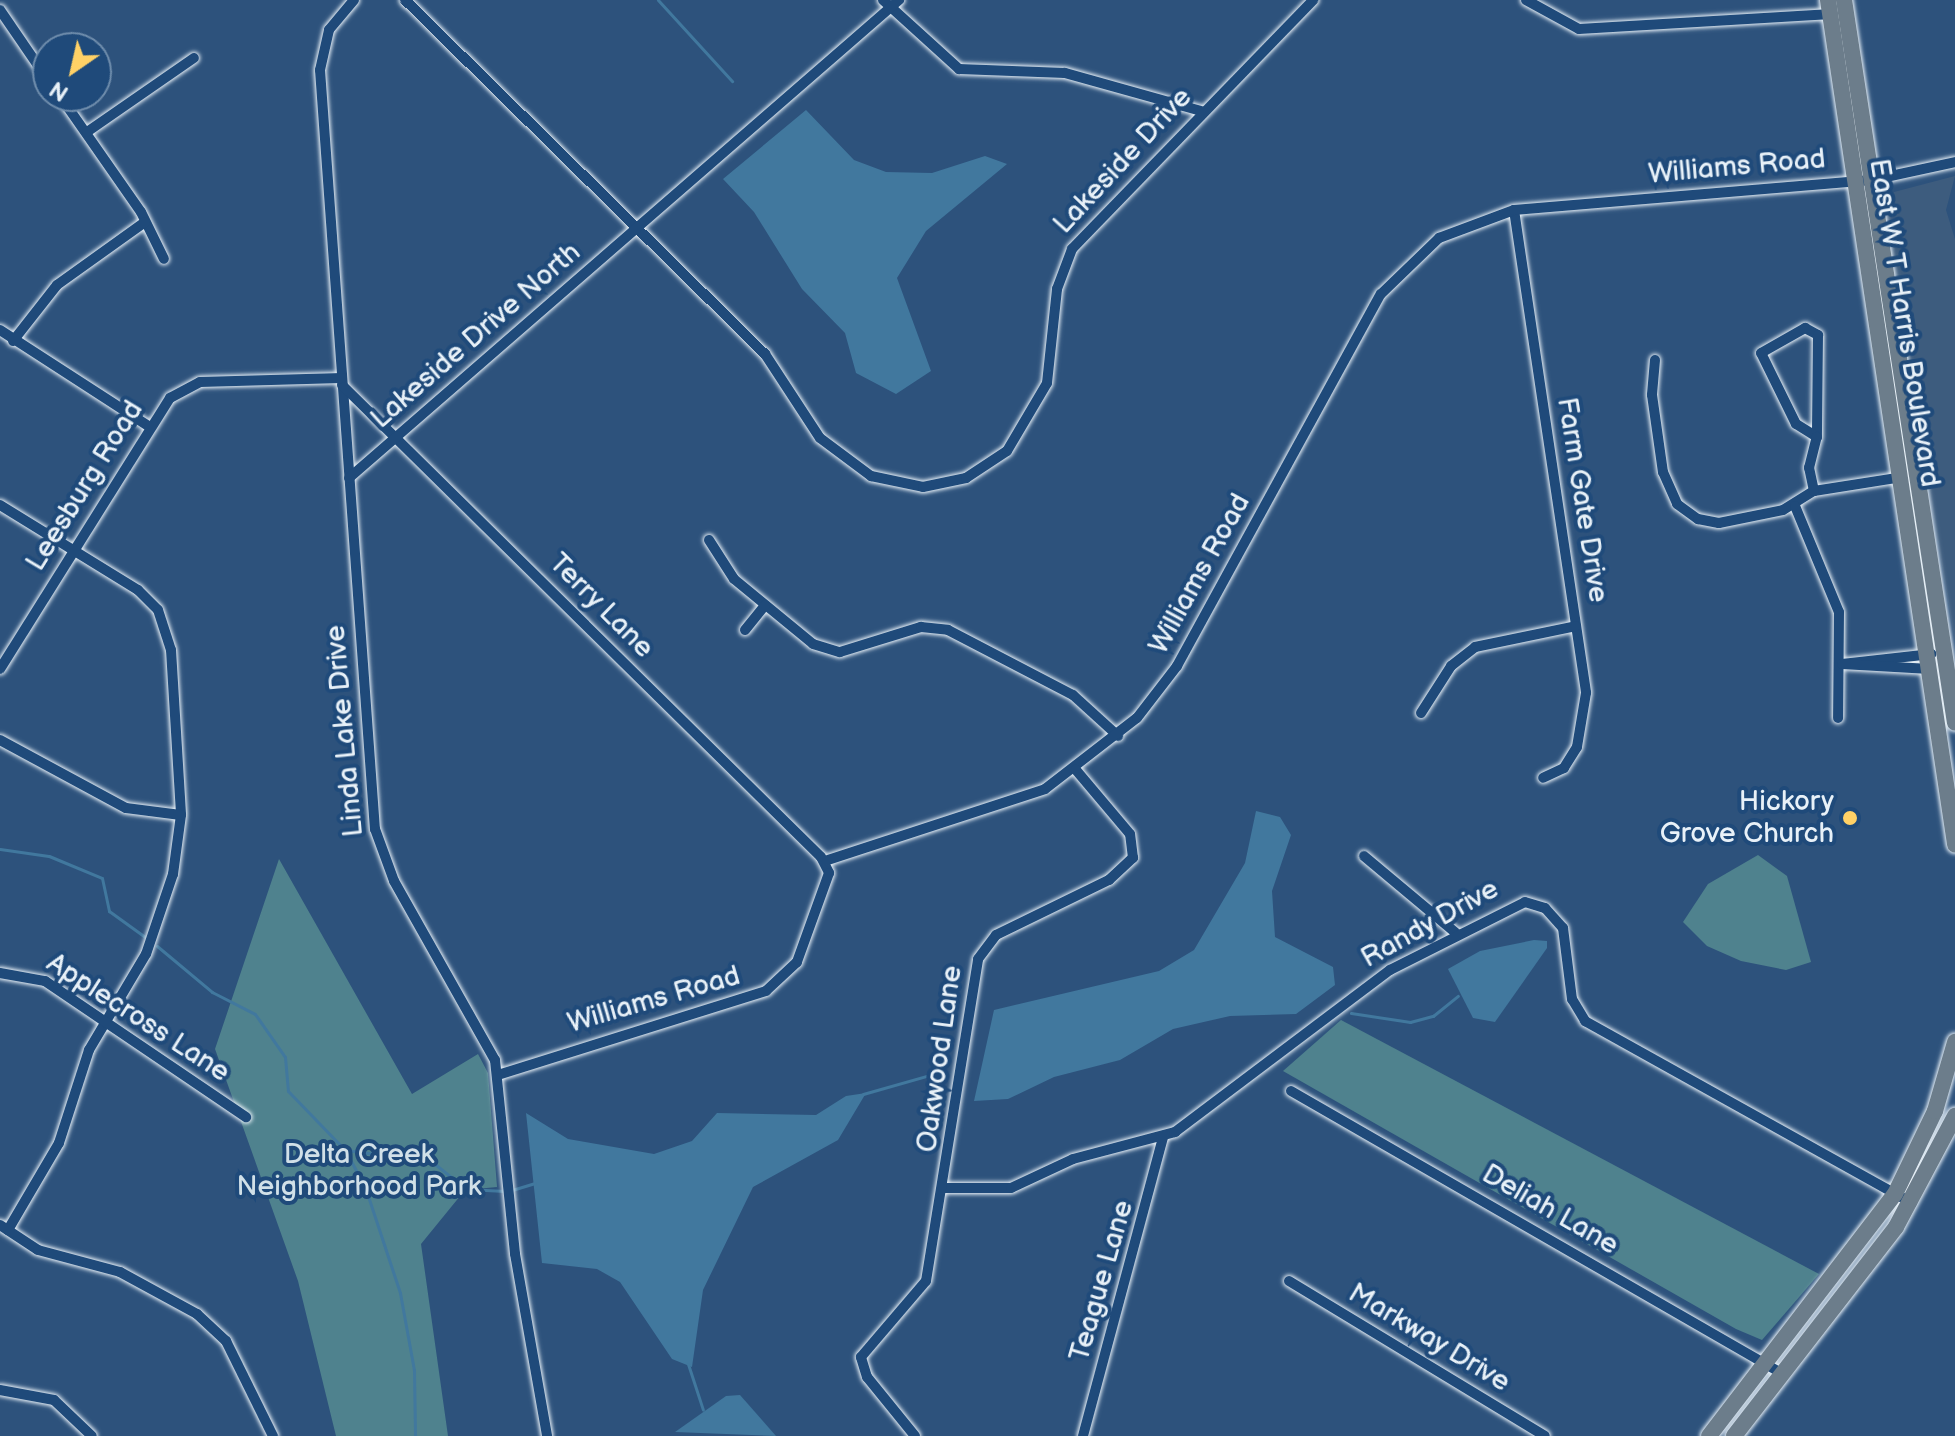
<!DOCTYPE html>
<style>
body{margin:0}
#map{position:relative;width:1955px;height:1436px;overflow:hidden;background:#2d527c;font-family:"Balsamiq Sans",sans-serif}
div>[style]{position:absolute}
.built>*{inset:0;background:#3d5c7e}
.green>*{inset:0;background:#4f828e}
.water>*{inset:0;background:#41789e}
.stream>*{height:3px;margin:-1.5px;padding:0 1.5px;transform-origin:1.5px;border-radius:1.5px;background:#41789e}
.roads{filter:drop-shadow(0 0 2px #e8f1f8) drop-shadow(0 0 2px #e8f1f8)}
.minor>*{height:10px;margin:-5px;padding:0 5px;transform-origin:5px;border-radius:5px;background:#1f4a7a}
.primary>*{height:16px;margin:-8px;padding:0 8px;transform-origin:8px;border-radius:8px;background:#6c7d8b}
.dots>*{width:22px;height:22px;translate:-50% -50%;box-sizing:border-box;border:4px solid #1f4a7a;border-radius:50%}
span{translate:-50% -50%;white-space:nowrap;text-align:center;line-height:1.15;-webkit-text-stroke:8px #1f4a7a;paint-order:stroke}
.street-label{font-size:28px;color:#e8f1f8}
.poi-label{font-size:28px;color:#e8f1f8}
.right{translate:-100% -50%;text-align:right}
.park-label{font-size:28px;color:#d1e0e8}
.north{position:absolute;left:32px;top:32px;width:80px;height:80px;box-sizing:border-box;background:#1f4a7a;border:2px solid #6f8dac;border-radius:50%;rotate:214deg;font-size:22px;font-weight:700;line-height:32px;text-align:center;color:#e8f1f8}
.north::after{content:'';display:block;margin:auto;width:28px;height:36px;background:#ffd166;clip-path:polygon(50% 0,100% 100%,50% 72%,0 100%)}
</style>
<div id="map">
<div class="built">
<div style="clip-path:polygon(1955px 176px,1946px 210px,1955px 239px,1955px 641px,1880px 206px,1894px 192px)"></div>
</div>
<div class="green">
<div style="clip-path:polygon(1758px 855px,1787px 876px,1811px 962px,1786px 970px,1741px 961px,1707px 946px,1683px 922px,1708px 884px)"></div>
<div style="clip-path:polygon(279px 859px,412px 1094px,478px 1054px,488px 1073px,497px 1187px,465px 1190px,421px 1244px,448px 1436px,336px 1436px,298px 1281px,215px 1049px)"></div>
<div style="clip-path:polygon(1341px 1020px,1819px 1274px,1762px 1340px,1736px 1329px,1283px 1071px)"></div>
</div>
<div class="water">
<div style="clip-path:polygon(806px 110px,854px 160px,886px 172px,932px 173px,985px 156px,1007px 164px,926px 231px,897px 278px,931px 371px,896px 394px,856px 373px,845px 333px,802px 289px,754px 212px,723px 179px)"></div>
<div style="clip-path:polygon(1256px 811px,1280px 817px,1291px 835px,1272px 891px,1275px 937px,1333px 967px,1335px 985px,1296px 1014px,1230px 1016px,1173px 1029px,1120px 1060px,1054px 1077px,1008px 1099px,974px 1101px,994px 1010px,1159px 971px,1194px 950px,1245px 863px)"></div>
<div style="clip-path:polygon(1534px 940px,1547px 941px,1547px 948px,1495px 1022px,1473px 1018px,1448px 969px,1480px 951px)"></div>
<div style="clip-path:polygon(866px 1093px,838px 1140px,753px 1187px,703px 1290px,692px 1367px,672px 1359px,620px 1282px,597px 1269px,542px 1263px,526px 1113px,568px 1139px,654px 1154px,692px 1141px,717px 1113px,816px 1115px,846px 1096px)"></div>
<div style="clip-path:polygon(740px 1395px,776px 1436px,675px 1432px,726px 1396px)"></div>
</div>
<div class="stream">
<div style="left:658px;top:0;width:110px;rotate:47.6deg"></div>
<div style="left:0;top:849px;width:49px;rotate:8.1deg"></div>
<div style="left:49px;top:856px;width:57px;rotate:22.5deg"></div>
<div style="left:102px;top:878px;width:34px;rotate:78deg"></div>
<div style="left:109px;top:911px;width:44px;rotate:35.8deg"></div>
<div style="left:157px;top:946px;width:72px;rotate:39.9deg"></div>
<div style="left:212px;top:992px;width:48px;rotate:27.1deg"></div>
<div style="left:255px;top:1014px;width:52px;rotate:55.1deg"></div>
<div style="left:285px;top:1057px;width:34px;rotate:85deg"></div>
<div style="left:288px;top:1091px;width:82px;rotate:46deg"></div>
<div style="left:345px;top:1150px;width:42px;rotate:61.6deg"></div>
<div style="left:365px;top:1187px;width:112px;rotate:71.7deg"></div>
<div style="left:400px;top:1293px;width:78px;rotate:79.7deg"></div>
<div style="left:414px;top:1370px;width:66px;rotate:89.1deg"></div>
<div style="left:1351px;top:1013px;width:60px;rotate:8.7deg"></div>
<div style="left:1410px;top:1022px;width:24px;rotate:-15deg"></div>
<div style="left:1433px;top:1016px;width:32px;rotate:-39deg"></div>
<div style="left:863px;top:1094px;width:80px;rotate:-15.9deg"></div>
<div style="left:345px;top:1150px;width:87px;rotate:7.3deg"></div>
<div style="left:431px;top:1161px;width:45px;rotate:38.7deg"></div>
<div style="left:466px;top:1189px;width:39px;rotate:3deg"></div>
<div style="left:512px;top:1190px;width:24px;rotate:-17deg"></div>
<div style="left:688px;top:1364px;width:48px;rotate:71.9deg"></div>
</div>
<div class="roads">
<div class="minor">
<div style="left:354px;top:0;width:39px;rotate:130deg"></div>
<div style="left:329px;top:30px;width:41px;rotate:102.7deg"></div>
<div style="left:320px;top:70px;width:761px;rotate:85.86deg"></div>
<div style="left:375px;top:829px;width:55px;rotate:69.9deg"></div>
<div style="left:394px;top:881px;width:206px;rotate:60.6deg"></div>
<div style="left:495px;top:1060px;width:195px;rotate:84.1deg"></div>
<div style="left:515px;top:1254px;width:185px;rotate:80deg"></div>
<div style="left:405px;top:0;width:505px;rotate:44.52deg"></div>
<div style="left:765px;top:354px;width:100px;rotate:56.8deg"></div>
<div style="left:820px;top:438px;width:64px;rotate:36.7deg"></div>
<div style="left:871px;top:476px;width:53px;rotate:11.9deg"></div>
<div style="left:923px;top:487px;width:44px;rotate:-11.8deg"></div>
<div style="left:966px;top:478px;width:49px;rotate:-33.4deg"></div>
<div style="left:1007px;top:451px;width:79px;rotate:-59.5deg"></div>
<div style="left:1047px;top:383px;width:95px;rotate:-83.9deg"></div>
<div style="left:1057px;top:289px;width:43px;rotate:-69.4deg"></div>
<div style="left:1072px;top:249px;width:347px;rotate:-45.9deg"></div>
<div style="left:883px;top:0;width:103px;rotate:42.2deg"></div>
<div style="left:959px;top:69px;width:106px;rotate:2.2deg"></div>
<div style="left:1065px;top:73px;width:141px;rotate:15.6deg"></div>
<div style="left:1526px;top:0;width:60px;rotate:28.7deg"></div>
<div style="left:1579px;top:29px;width:253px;rotate:-3.4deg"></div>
<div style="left:0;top:10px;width:85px;rotate:55.6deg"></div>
<div style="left:60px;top:96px;width:141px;rotate:55.1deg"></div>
<div style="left:141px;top:212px;width:52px;rotate:63.9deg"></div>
<div style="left:87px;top:132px;width:130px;rotate:-34.7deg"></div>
<div style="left:1514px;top:210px;width:488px;rotate:81.5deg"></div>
<div style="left:1586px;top:693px;width:55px;rotate:99.5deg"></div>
<div style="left:1577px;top:747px;width:25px;rotate:122deg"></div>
<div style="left:1564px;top:768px;width:23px;rotate:155deg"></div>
<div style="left:1805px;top:328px;width:15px;rotate:28deg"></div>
<div style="left:1818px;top:335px;width:102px;rotate:90.6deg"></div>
<div style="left:1817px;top:437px;width:25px;rotate:-148deg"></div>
<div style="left:1796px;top:424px;width:79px;rotate:-116.2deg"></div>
<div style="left:1761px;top:353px;width:51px;rotate:-29.6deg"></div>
<div style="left:0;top:330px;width:179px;rotate:32.9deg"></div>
<div style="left:13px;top:341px;width:71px;rotate:-51.8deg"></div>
<div style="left:57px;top:285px;width:108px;rotate:-35.6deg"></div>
<div style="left:1655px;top:360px;width:35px;rotate:95deg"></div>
<div style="left:1652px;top:395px;width:78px;rotate:81.9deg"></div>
<div style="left:1663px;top:472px;width:35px;rotate:66deg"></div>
<div style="left:1677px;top:504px;width:26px;rotate:36deg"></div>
<div style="left:1698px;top:519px;width:21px;rotate:11deg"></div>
<div style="left:1719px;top:523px;width:65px;rotate:-11.5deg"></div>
<div style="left:1783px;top:510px;width:36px;rotate:-32deg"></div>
<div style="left:1814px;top:491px;width:89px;rotate:-9deg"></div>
<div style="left:342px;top:385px;width:672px;rotate:44.58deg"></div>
<div style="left:821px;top:857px;width:18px;rotate:63deg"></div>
<div style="left:829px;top:873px;width:95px;rotate:109.8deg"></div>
<div style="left:797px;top:962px;width:42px;rotate:136.9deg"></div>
<div style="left:766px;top:991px;width:281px;rotate:162.6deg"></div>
<div style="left:349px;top:478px;width:729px;rotate:-40.99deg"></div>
<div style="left:1814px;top:491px;width:24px;rotate:-102deg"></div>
<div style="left:1809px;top:468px;width:32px;rotate:-76deg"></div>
<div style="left:0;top:505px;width:162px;rotate:31.6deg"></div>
<div style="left:138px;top:590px;width:28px;rotate:45deg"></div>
<div style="left:158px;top:610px;width:42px;rotate:72deg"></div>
<div style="left:171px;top:650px;width:165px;rotate:86.5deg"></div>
<div style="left:181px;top:815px;width:60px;rotate:97.7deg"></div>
<div style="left:173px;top:874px;width:84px;rotate:108.6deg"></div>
<div style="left:146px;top:954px;width:112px;rotate:120.7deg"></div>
<div style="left:89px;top:1050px;width:98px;rotate:107.9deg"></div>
<div style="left:59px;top:1143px;width:101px;rotate:120.4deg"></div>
<div style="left:1795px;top:506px;width:115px;rotate:67.5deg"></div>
<div style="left:1839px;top:612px;width:106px;rotate:90.5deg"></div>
<div style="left:709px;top:540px;width:46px;rotate:57.3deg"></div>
<div style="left:734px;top:579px;width:102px;rotate:39.4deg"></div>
<div style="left:813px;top:644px;width:28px;rotate:17deg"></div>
<div style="left:840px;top:652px;width:85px;rotate:-17.2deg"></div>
<div style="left:921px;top:627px;width:27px;rotate:6deg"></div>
<div style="left:948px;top:630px;width:141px;rotate:27.5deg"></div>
<div style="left:1073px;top:695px;width:61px;rotate:42.3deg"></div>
<div style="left:745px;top:630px;width:32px;rotate:-51deg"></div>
<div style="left:1842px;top:664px;width:90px;rotate:-6.4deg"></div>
<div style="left:1842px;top:664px;width:88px;rotate:3.3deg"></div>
<div style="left:0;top:669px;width:320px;rotate:-57.9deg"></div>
<div style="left:170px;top:398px;width:34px;rotate:-28deg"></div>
<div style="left:200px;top:382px;width:142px;rotate:-1.6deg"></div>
<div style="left:1421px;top:713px;width:56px;rotate:-57.4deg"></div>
<div style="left:1451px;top:666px;width:31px;rotate:-38deg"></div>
<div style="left:1475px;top:647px;width:103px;rotate:-11.7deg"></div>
<div style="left:0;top:740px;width:143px;rotate:28.4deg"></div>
<div style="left:126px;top:808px;width:55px;rotate:7.3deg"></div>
<div style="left:1364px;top:856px;width:119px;rotate:39.9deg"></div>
<div style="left:825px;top:861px;width:231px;rotate:-18.1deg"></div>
<div style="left:1045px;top:789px;width:116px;rotate:-37.7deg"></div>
<div style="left:1137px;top:718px;width:66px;rotate:-52.4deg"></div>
<div style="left:1177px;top:666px;width:424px;rotate:-61.3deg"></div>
<div style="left:1381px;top:294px;width:81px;rotate:-44deg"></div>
<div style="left:1439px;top:238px;width:80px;rotate:-20.5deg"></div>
<div style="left:1514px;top:210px;width:359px;rotate:-4.8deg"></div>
<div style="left:1872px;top:180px;width:85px;rotate:-12.2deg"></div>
<div style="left:0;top:973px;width:46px;rotate:10.1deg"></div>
<div style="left:45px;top:981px;width:243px;rotate:34.1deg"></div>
<div style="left:1291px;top:1091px;width:568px;rotate:29.91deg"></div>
<div style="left:945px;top:1188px;width:66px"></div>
<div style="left:1011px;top:1188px;width:68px;rotate:-25.1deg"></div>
<div style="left:1073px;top:1159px;width:106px;rotate:-14.8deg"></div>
<div style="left:1175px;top:1132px;width:269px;rotate:-37deg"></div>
<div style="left:1390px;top:970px;width:151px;rotate:-26.7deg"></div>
<div style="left:1525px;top:902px;width:21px;rotate:17deg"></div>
<div style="left:1545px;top:908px;width:27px;rotate:48deg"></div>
<div style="left:1563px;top:928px;width:72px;rotate:82.8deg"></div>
<div style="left:1572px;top:999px;width:26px;rotate:59deg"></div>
<div style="left:1585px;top:1021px;width:374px;rotate:29.1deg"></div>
<div style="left:0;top:1225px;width:45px;rotate:33.3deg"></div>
<div style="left:38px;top:1250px;width:85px;rotate:15deg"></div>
<div style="left:120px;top:1272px;width:88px;rotate:28.6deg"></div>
<div style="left:197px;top:1314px;width:40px;rotate:43deg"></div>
<div style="left:226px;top:1341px;width:106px;rotate:63.7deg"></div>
<div style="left:1289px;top:1281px;width:299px;rotate:31.2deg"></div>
<div style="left:0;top:1390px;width:55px;rotate:10.5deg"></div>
<div style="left:54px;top:1400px;width:52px;rotate:43.5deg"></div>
<div style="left:915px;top:1436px;width:76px;rotate:-129.1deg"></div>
<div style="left:867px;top:1377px;width:21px;rotate:-107deg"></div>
<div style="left:861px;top:1357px;width:100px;rotate:-49.5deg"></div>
<div style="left:926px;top:1281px;width:326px;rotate:-80.8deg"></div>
<div style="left:978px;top:959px;width:30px;rotate:-53deg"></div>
<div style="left:996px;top:935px;width:126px;rotate:-26deg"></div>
<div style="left:1109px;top:880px;width:33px;rotate:-43deg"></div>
<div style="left:1133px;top:858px;width:24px;rotate:-97deg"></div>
<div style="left:1130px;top:834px;width:84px;rotate:-130.2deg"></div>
<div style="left:1083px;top:1436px;width:310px;rotate:-75deg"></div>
</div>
<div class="primary">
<div style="left:1828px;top:0;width:854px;rotate:81.44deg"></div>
<div style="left:1844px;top:0;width:731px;rotate:81.27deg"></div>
<div style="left:1709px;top:1436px;width:305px;rotate:-52.5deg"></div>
<div style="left:1895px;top:1194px;width:92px;rotate:-64.3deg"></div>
<div style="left:1935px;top:1111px;width:72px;rotate:-73.8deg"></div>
<div style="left:1734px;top:1436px;width:264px;rotate:-52.2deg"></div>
<div style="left:1896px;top:1227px;width:126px;rotate:-62deg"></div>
</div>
</div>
<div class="dots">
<div style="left:1850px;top:818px;background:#ffd166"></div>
</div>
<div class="street-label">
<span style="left:1123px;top:161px;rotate:-47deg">Lakeside Drive</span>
<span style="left:1737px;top:167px;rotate:-5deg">Williams Road</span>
<span style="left:1904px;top:323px;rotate:81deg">East W T Harris Boulevard</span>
<span style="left:476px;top:336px;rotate:-41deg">Lakeside Drive North</span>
<span style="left:85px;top:486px;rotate:-58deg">Leesburg Road</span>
<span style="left:1582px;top:500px;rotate:81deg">Farm Gate Drive</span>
<span style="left:1200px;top:574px;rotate:-61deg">Williams Road</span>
<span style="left:601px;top:606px;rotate:45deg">Terry Lane</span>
<span style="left:345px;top:731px;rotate:-95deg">Linda Lake Drive</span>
<span style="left:1430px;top:924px;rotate:-29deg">Randy Drive</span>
<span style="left:654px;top:1000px;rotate:-16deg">Williams Road</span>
<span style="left:138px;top:1018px;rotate:33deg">Applecross Lane</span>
<span style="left:940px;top:1059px;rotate:-82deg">Oakwood Lane</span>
<span style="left:1550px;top:1210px;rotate:30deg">Deliah Lane</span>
<span style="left:1102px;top:1281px;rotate:-74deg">Teague Lane</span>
<span style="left:1429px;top:1338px;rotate:31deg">Markway Drive</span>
</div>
<div class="poi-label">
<span class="right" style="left:1834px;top:818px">Hickory<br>Grove Church</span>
</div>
<div class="park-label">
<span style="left:359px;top:1171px">Delta Creek<br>Neighborhood Park</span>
</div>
<div class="north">N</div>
</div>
